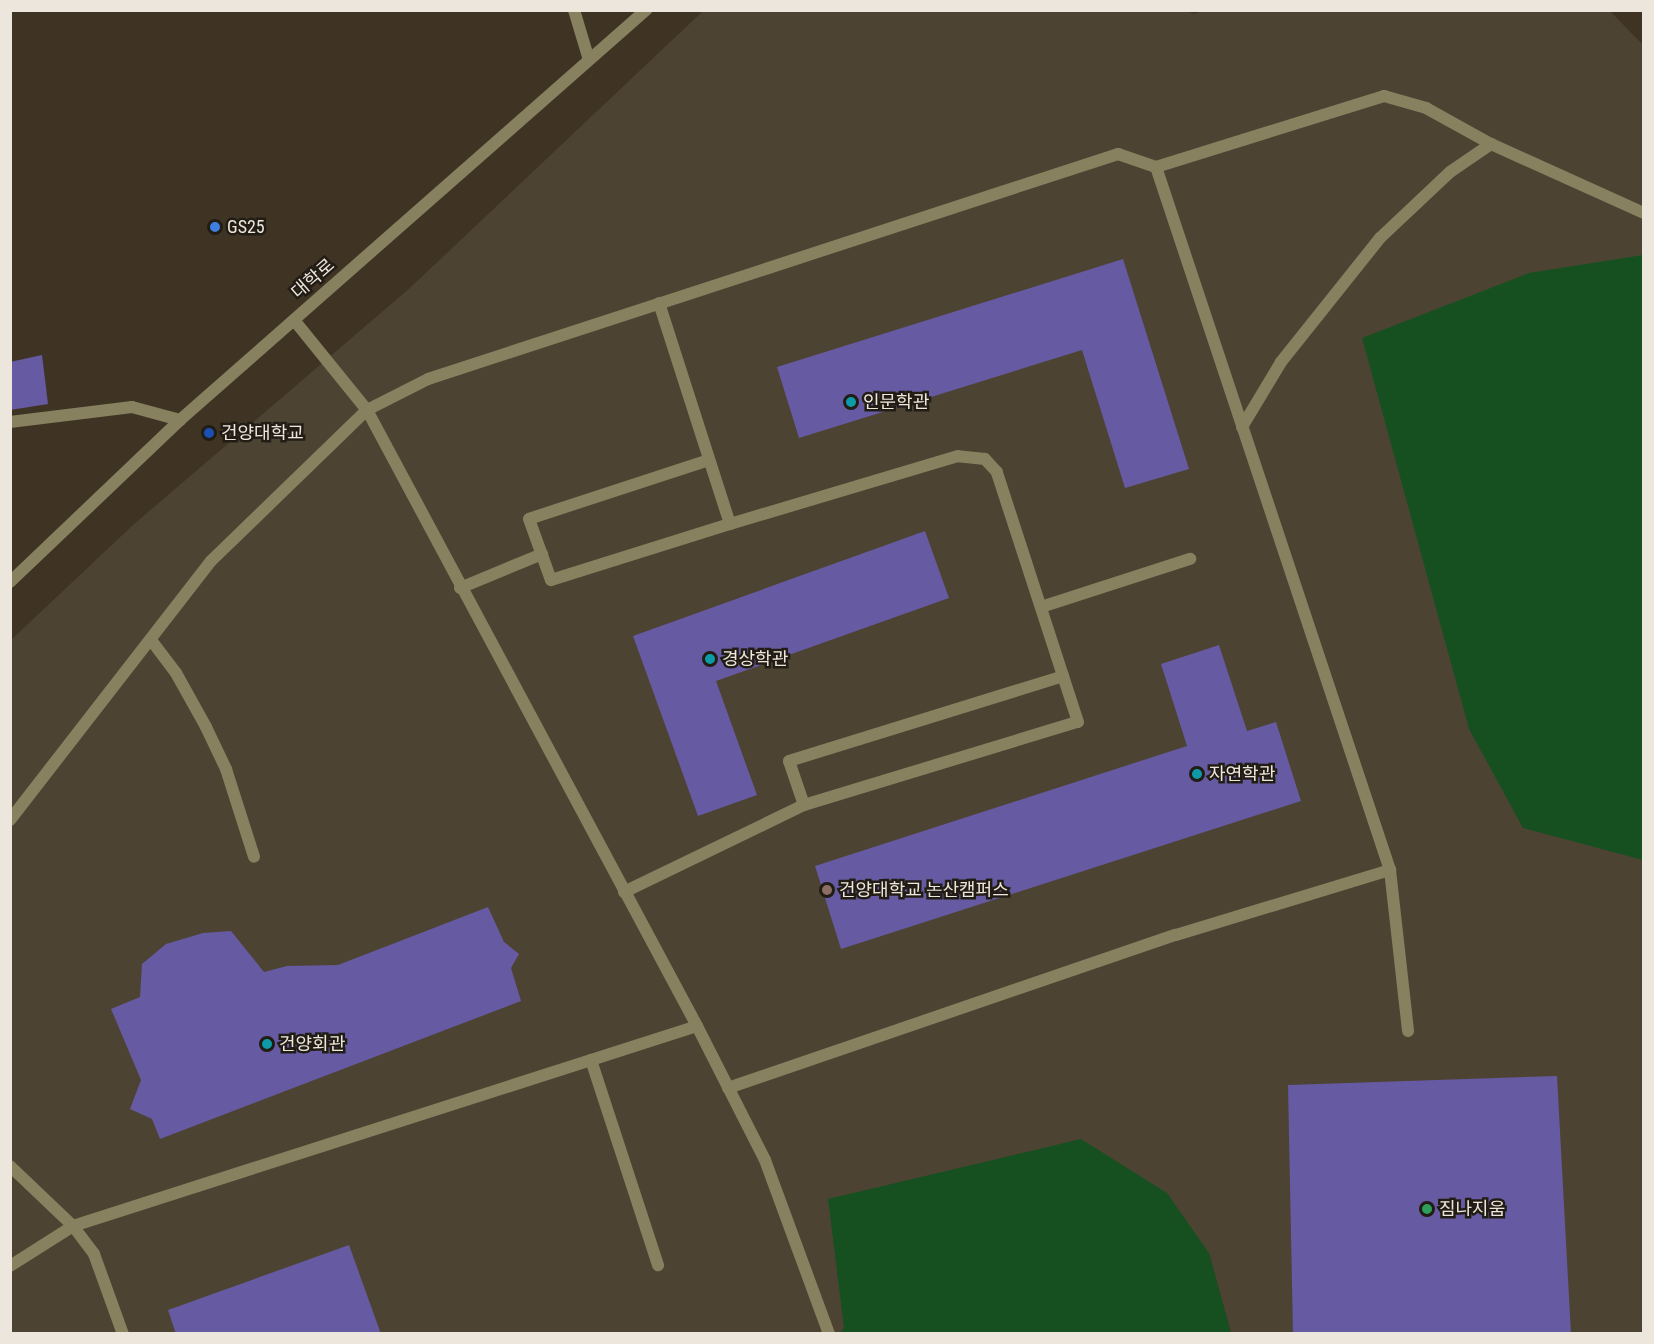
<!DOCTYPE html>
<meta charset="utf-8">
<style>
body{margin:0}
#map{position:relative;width:1654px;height:1344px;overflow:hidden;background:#3f3424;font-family:"Roboto Condensed","Noto Sans KR",sans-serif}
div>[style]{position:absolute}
.education>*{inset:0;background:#4d4333}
.green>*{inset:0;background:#175020}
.building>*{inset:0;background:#665aa2}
.service>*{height:12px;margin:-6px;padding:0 6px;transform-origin:6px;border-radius:6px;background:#87815f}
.minor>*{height:12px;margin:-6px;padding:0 6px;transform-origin:6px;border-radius:6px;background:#87815f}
.tertiary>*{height:12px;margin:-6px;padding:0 6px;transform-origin:6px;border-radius:6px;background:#87815f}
.dots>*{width:16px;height:16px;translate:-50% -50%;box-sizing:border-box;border:3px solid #211d15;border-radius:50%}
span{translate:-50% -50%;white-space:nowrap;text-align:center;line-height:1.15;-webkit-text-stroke:5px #211d15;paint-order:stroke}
.poi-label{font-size:18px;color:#ede6dc}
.left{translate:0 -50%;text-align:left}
.street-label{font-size:18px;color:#ede6dc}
.frame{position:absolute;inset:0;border:12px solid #ede6dc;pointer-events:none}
</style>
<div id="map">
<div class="education">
<div style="clip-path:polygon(1182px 10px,1194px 14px,1204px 10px,1609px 10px,1643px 45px,1643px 1333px,1231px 1333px,1209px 1253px,844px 1328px,840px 1333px,11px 1334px,11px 640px,133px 525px,411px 287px,703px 11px)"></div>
</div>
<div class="green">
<div style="clip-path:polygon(1643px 255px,1644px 255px,1643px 860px,1523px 828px,1469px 729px,1362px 338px,1529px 273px)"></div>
<div style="clip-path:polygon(1081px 1139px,1167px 1193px,1209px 1253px,1231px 1333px,840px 1333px,844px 1328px,828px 1199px)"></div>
</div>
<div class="building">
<div style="clip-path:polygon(1123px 259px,1189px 469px,1125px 488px,1082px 350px,799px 438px,777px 367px)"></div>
<div style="clip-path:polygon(42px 355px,48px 404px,10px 410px,10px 362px)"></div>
<div style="clip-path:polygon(925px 531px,949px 598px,716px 681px,757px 795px,698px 816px,633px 636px)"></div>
<div style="clip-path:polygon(1219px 645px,1247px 731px,1276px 722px,1301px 801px,841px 949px,815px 866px,1187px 746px,1161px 664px)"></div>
<div style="clip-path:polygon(488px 907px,504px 942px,519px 954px,511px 968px,521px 1001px,160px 1139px,152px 1119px,130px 1109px,141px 1080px,111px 1009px,140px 997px,142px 964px,166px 944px,203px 933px,231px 931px,264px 972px,287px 966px,338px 965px)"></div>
<div style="clip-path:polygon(1557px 1076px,1571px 1334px,1293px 1334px,1288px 1085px)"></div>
<div style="clip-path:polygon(349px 1245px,381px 1334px,176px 1334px,168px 1310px)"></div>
</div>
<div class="service">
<div style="left:294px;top:320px;width:116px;rotate:51deg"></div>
<div style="left:367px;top:410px;width:699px;rotate:61.82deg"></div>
<div style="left:697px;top:1026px;width:150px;rotate:63.1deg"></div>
<div style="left:765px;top:1160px;width:185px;rotate:69.8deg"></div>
<div style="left:1242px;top:427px;width:76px;rotate:-59deg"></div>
<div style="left:1281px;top:362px;width:159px;rotate:-51.4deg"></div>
<div style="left:1380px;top:238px;width:96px;rotate:-43.3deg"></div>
<div style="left:1450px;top:172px;width:50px;rotate:-34.3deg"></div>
<div style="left:709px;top:460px;width:189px;rotate:161.9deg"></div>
<div style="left:529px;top:519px;width:65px;rotate:70.2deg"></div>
<div style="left:551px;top:580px;width:188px;rotate:-17.4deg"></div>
<div style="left:460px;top:588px;width:89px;rotate:-22.5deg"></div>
<div style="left:1041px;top:607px;width:157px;rotate:-17.9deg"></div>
<div style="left:151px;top:640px;width:41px;rotate:52.9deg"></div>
<div style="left:176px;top:673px;width:62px;rotate:60.9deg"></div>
<div style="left:206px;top:727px;width:47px;rotate:64.5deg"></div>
<div style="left:226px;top:769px;width:92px;rotate:72.3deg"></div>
<div style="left:804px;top:805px;width:46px;rotate:-108.8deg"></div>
<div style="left:789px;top:761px;width:287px;rotate:-17.2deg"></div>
<div style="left:10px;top:820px;width:328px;rotate:-52.2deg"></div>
<div style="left:211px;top:561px;width:217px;rotate:-44.1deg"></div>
<div style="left:367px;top:410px;width:68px;rotate:-26.9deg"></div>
<div style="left:428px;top:379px;width:726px;rotate:-18.06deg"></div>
<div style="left:1118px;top:154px;width:40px;rotate:18.9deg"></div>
<div style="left:1390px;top:870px;width:162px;rotate:83.6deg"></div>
<div style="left:624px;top:892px;width:200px;rotate:-25.8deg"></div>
<div style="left:804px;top:805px;width:286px;rotate:-16.9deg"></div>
<div style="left:1078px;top:722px;width:263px;rotate:-108deg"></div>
<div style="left:997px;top:472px;width:18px;rotate:-133deg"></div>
<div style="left:985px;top:459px;width:27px;rotate:-174deg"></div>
<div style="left:958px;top:456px;width:238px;rotate:163.4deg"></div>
<div style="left:730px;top:524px;width:232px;rotate:-107.8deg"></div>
<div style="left:591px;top:1060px;width:216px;rotate:71.9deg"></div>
<div style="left:728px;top:1088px;width:473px;rotate:-18.9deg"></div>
<div style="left:1176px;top:935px;width:224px;rotate:-16.9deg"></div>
<div style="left:1390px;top:870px;width:741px;rotate:-108.41deg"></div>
<div style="left:1156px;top:167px;width:239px;rotate:-17.3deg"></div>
<div style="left:1384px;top:96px;width:44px;rotate:15.9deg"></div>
<div style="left:1426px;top:108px;width:74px;rotate:29deg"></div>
<div style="left:1491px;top:144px;width:168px;rotate:24.3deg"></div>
<div style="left:10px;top:1166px;width:87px;rotate:43.6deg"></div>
<div style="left:73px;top:1226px;width:35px;rotate:53deg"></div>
<div style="left:94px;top:1254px;width:85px;rotate:70.1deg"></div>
<div style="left:10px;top:1266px;width:75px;rotate:-32.4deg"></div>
<div style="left:73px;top:1226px;width:655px;rotate:-17.77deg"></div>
</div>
<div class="minor">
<div style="left:574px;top:10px;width:52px;rotate:73.3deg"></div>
<div style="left:10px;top:422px;width:123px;rotate:-7deg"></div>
<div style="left:132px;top:407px;width:50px;rotate:15.2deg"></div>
</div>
<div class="tertiary">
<div style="left:10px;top:582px;width:235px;rotate:-43.6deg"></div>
<div style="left:180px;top:420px;width:621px;rotate:-41.34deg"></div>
</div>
<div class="dots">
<div style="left:215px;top:227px;background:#3f7fe0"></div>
<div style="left:851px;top:402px;background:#0f9aa8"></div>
<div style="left:209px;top:433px;background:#1a4fb4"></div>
<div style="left:710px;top:659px;background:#0f9aa8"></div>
<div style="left:1197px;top:774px;background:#0f9aa8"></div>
<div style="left:827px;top:890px;background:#8d6e63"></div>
<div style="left:267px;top:1044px;background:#0f9aa8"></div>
<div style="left:1427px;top:1209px;background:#2e9e5b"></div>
</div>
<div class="poi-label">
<span class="left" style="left:227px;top:227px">GS25</span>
<span class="left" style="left:863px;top:402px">인문학관</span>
<span class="left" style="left:221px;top:433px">건양대학교</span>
<span class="left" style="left:722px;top:659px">경상학관</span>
<span class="left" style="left:1209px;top:774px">자연학관</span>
<span class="left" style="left:839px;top:890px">건양대학교 논산캠퍼스</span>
<span class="left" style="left:279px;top:1044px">건양회관</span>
<span class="left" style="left:1439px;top:1209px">짐나지움</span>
</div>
<div class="street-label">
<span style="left:313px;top:279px;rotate:-41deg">대학로</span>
</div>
<div class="frame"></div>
</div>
